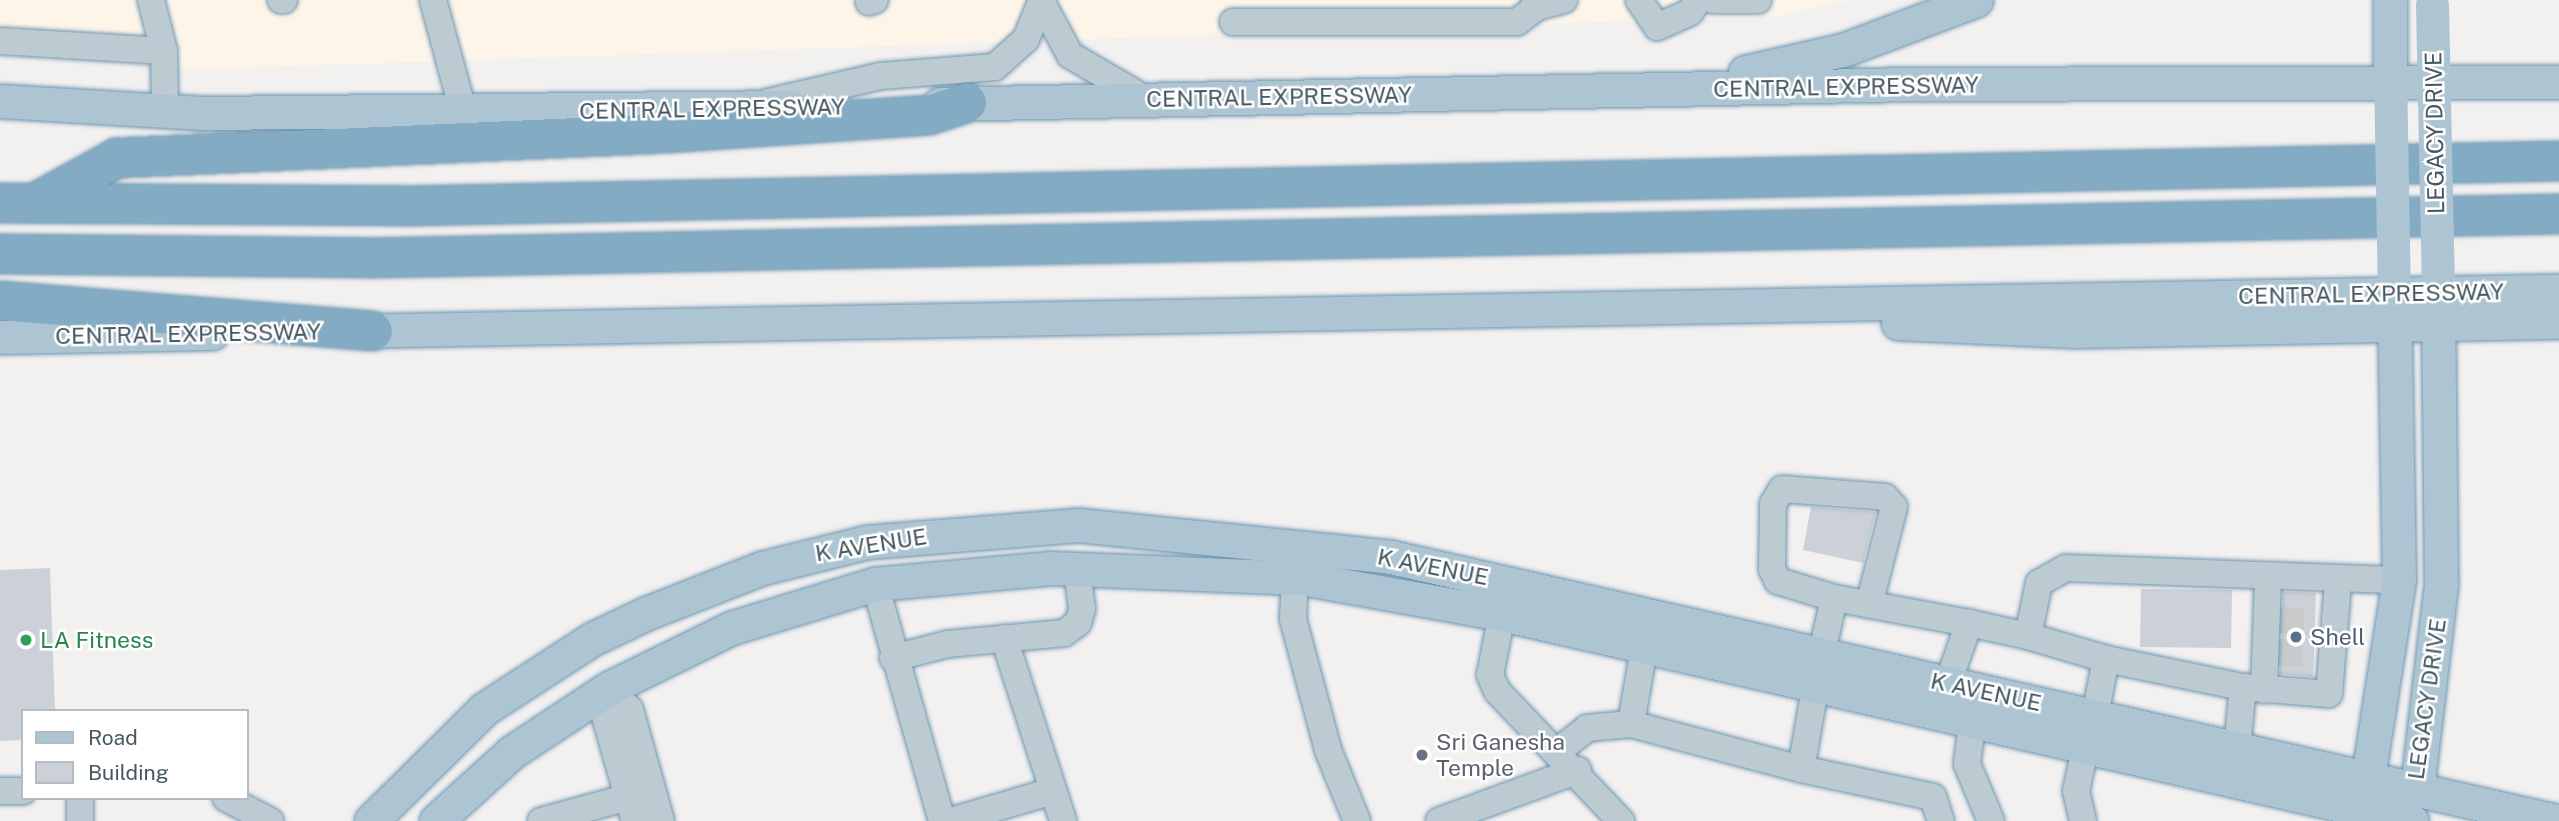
<!DOCTYPE html>
<style>
body{margin:0}
#map{position:relative;width:2559px;height:821px;overflow:hidden;background:#f3f0f0;font-family:"Public Sans",sans-serif}
div>[style]{position:absolute}
.commercial>*{inset:0;background:#fef5e9}
.building>*{inset:0;background:#cbd1d6}
.minor-tunnel>*{height:26px;margin-top:-13px;transform-origin:0;background:repeating-linear-gradient(90deg,#c8cacc 0 26px,transparent 0 39px)}
.roads{filter:drop-shadow(0 0 2px #6e96b0) drop-shadow(0 0 2px #6e96b0)}
.minor>*{height:26px;margin:-13px;padding:0 13px;transform-origin:13px;border-radius:13px;background:#bccad1}
.major>*{height:33px;margin:-16.5px;padding:0 16.5px;transform-origin:16.5px;border-radius:16.5px;background:#adc4d2}
.highway>*{height:38px;margin:-19px;padding:0 19px;transform-origin:19px;border-radius:19px;background:#83abc4}
.major-bridge>*{height:33px;margin:-16.5px;padding:0 16.5px;transform-origin:16.5px;border-radius:16.5px;background:#adc4d2}
.dots>*{width:19px;height:19px;translate:-50% -50%;box-sizing:border-box;border:4px solid #fff;border-radius:50%}
span{translate:-50% -50%;white-space:nowrap;text-align:center;line-height:1.15;-webkit-text-stroke:5px #fff;paint-order:stroke}
.street-label{font-size:23px;color:#465760}
.service-label{font-size:23px;color:#4e5e75}
.left{translate:0 -50%;text-align:left}
.leisure-label{font-size:23px;color:#27864d}
.worship-label{font-size:23px;color:#5b616d}
.legend{position:absolute;left:21px;top:709px;width:228px;height:91px;box-sizing:border-box;background:#fff;border:2px solid #b5bcbf;margin:0;padding:9px 12px;list-style:none;font-size:21px;color:#465760}
.legend li{display:flex;align-items:center;gap:14px;height:35px}
.legend b{width:35px;border:2px solid #b5bcbf}
</style>
<div id="map">
<div class="commercial">
<div style="clip-path:polygon(0 0,1849px 0,1777px 16px,202px 69px,0 55px)"></div>
</div>
<div class="building">
<div style="clip-path:polygon(1811px 507px,1876px 512px,1863px 563px,1803px 550px)"></div>
<div style="clip-path:polygon(50px 568px,55px 711px,23px 711px,23px 740px,0 741px,0 570px)"></div>
<div style="clip-path:polygon(2141px 589px,2232px 590px,2231px 648px,2140px 647px)"></div>
<div style="clip-path:polygon(2283px 592px,2316px 593px,2313px 677px,2280px 674px)"></div>
</div>
<div class="minor-tunnel">
<div style="left:2278px;top:620px;width:37px;rotate:3deg"></div>
<div style="left:2276px;top:652px;width:38px;rotate:3deg"></div>
</div>
<div class="roads">
<div class="minor">
<div style="left:151px;top:0;width:53px;rotate:75.7deg"></div>
<div style="left:164px;top:51px;width:60px;rotate:89deg"></div>
<div style="left:281px;top:0;width:3px"></div>
<div style="left:433px;top:0;width:118px;rotate:74.8deg"></div>
<div style="left:1535px;top:0;width:7px;rotate:74deg"></div>
<div style="left:1537px;top:7px;width:28px;rotate:-15deg"></div>
<div style="left:1639px;top:0;width:32px;rotate:56deg"></div>
<div style="left:1657px;top:27px;width:36px;rotate:-24deg"></div>
<div style="left:1690px;top:12px;width:14px;rotate:-56deg"></div>
<div style="left:1713px;top:0;width:45px"></div>
<div style="left:869px;top:2px;width:6px;rotate:-18deg"></div>
<div style="left:1042px;top:3px;width:59px;rotate:61.7deg"></div>
<div style="left:1070px;top:55px;width:87px;rotate:30.4deg"></div>
<div style="left:1233px;top:22px;width:284px"></div>
<div style="left:1517px;top:22px;width:25px;rotate:-37deg"></div>
<div style="left:0;top:41px;width:164px;rotate:3.5deg"></div>
<div style="left:769px;top:102px;width:115px;rotate:-13.1deg"></div>
<div style="left:881px;top:76px;width:114px;rotate:-4.5deg"></div>
<div style="left:995px;top:67px;width:42px;rotate:-42.1deg"></div>
<div style="left:1026px;top:39px;width:42px;rotate:-67.7deg"></div>
<div style="left:1295px;top:579px;width:40px;rotate:92.9deg"></div>
<div style="left:1293px;top:619px;width:136px;rotate:75deg"></div>
<div style="left:1328px;top:750px;width:77px;rotate:67.8deg"></div>
<div style="left:875px;top:584px;width:246px;rotate:74.2deg"></div>
<div style="left:1834px;top:598px;width:59px;rotate:-163.1deg"></div>
<div style="left:1778px;top:581px;width:13px;rotate:-117deg"></div>
<div style="left:1772px;top:569px;width:65px;rotate:-89.1deg"></div>
<div style="left:1773px;top:504px;width:17px;rotate:-59deg"></div>
<div style="left:1782px;top:489px;width:103px;rotate:4.4deg"></div>
<div style="left:1885px;top:497px;width:13px;rotate:48deg"></div>
<div style="left:1894px;top:507px;width:101px;rotate:104.3deg"></div>
<div style="left:1502px;top:614px;width:62px;rotate:101.1deg"></div>
<div style="left:1490px;top:675px;width:17px;rotate:66deg"></div>
<div style="left:1497px;top:691px;width:180px;rotate:46.4deg"></div>
<div style="left:1004px;top:638px;width:192px;rotate:72.1deg"></div>
<div style="left:1644px;top:648px;width:77px;rotate:99.7deg"></div>
<div style="left:1631px;top:724px;width:176px;rotate:14.8deg"></div>
<div style="left:1821px;top:657px;width:60px;rotate:-77.6deg"></div>
<div style="left:1834px;top:598px;width:137px;rotate:10.5deg"></div>
<div style="left:893px;top:658px;width:57px;rotate:-14.3deg"></div>
<div style="left:948px;top:644px;width:117px;rotate:-5.4deg"></div>
<div style="left:1064px;top:633px;width:17px;rotate:-36deg"></div>
<div style="left:1078px;top:623px;width:15px;rotate:-74deg"></div>
<div style="left:1082px;top:609px;width:41px;rotate:-97deg"></div>
<div style="left:2106px;top:659px;width:140px;rotate:11.6deg"></div>
<div style="left:2243px;top:687px;width:61px;rotate:95.6deg"></div>
<div style="left:1948px;top:683px;width:64px;rotate:-70.7deg"></div>
<div style="left:1969px;top:623px;width:60px;rotate:12.4deg"></div>
<div style="left:2243px;top:687px;width:86px;rotate:4.7deg"></div>
<div style="left:2329px;top:694px;width:112px;rotate:-85.4deg"></div>
<div style="left:609px;top:688px;width:30px;rotate:46deg"></div>
<div style="left:630px;top:710px;width:115px;rotate:74.4deg"></div>
<div style="left:609px;top:688px;width:28px;rotate:98deg"></div>
<div style="left:605px;top:716px;width:109px;rotate:74.1deg"></div>
<div style="left:1815px;top:689px;width:81px;rotate:99.9deg"></div>
<div style="left:1801px;top:769px;width:135px;rotate:12deg"></div>
<div style="left:1933px;top:797px;width:25px;rotate:72deg"></div>
<div style="left:2264px;top:690px;width:111px;rotate:-87.9deg"></div>
<div style="left:2095px;top:716px;width:58px;rotate:-79.1deg"></div>
<div style="left:2106px;top:659px;width:81px;rotate:-163.6deg"></div>
<div style="left:2028px;top:636px;width:54px;rotate:-78.3deg"></div>
<div style="left:2039px;top:583px;width:31px;rotate:-29deg"></div>
<div style="left:2066px;top:568px;width:333px;rotate:2.1deg"></div>
<div style="left:1972px;top:724px;width:40px;rotate:97.1deg"></div>
<div style="left:1967px;top:764px;width:62px;rotate:67.2deg"></div>
<div style="left:1558px;top:751px;width:37px;rotate:-38deg"></div>
<div style="left:1587px;top:728px;width:44px;rotate:-5.2deg"></div>
<div style="left:0;top:791px;width:23px"></div>
<div style="left:80px;top:798px;width:23px;rotate:90deg"></div>
<div style="left:226px;top:798px;width:50px;rotate:27.6deg"></div>
<div style="left:541px;top:821px;width:91px;rotate:-15.3deg"></div>
<div style="left:951px;top:821px;width:106px;rotate:-16.4deg"></div>
<div style="left:1439px;top:821px;width:148px;rotate:-20.1deg"></div>
<div style="left:2083px;top:821px;width:31px;rotate:-103deg"></div>
<div style="left:2076px;top:791px;width:43px;rotate:-77.9deg"></div>
</div>
<div class="major">
<div style="left:2390px;top:0;width:69px;rotate:90deg"></div>
<div style="left:1745px;top:72px;width:100px;rotate:-12.7deg"></div>
<div style="left:1843px;top:50px;width:142px;rotate:-20.6deg"></div>
<div style="left:0;top:101px;width:202px;rotate:3.4deg"></div>
<div style="left:202px;top:113px;width:589px;rotate:-0.58deg"></div>
<div style="left:940px;top:104px;width:970px;rotate:-1.18deg"></div>
<div style="left:1910px;top:84px;width:649px;rotate:-0.18deg"></div>
<div style="left:1898px;top:323px;width:173px;rotate:2.6deg"></div>
<div style="left:2071px;top:331px;width:488px;rotate:-1.1deg"></div>
<div style="left:346px;top:331px;width:2213px;rotate:-1.04deg"></div>
<div style="left:0;top:337px;width:212px;rotate:-1.1deg"></div>
<div style="left:2378px;top:795px;width:21px;rotate:-119deg"></div>
<div style="left:2368px;top:777px;width:199px;rotate:-81.1deg"></div>
<div style="left:2399px;top:580px;width:273px;rotate:-91deg"></div>
<div style="left:2401px;top:804px;width:22px;rotate:-43deg"></div>
<div style="left:2417px;top:789px;width:206px;rotate:-83.3deg"></div>
<div style="left:2441px;top:584px;width:281px;rotate:-90.6deg"></div>
<div style="left:371px;top:821px;width:159px;rotate:-44.7deg"></div>
<div style="left:484px;top:709px;width:129px;rotate:-32.9deg"></div>
<div style="left:592px;top:639px;width:61px;rotate:-25.3deg"></div>
<div style="left:647px;top:613px;width:123px;rotate:-21.4deg"></div>
<div style="left:762px;top:568px;width:108px;rotate:-13.9deg"></div>
<div style="left:867px;top:542px;width:212px;rotate:-4.6deg"></div>
<div style="left:1078px;top:525px;width:315px;rotate:5.8deg"></div>
<div style="left:1391px;top:557px;width:1195px;rotate:12.77deg"></div>
<div style="left:436px;top:821px;width:103px;rotate:-42.2deg"></div>
<div style="left:512px;top:752px;width:116px;rotate:-33.4deg"></div>
<div style="left:609px;top:688px;width:136px;rotate:-26.2deg"></div>
<div style="left:731px;top:628px;width:151px;rotate:-17deg"></div>
<div style="left:875px;top:584px;width:177px;rotate:-5.2deg"></div>
<div style="left:1051px;top:568px;width:251px;rotate:2.3deg"></div>
<div style="left:1302px;top:578px;width:203px;rotate:10.2deg"></div>
<div style="left:1502px;top:614px;width:933px;rotate:12.82deg"></div>
</div>
<div class="highway">
<div style="left:0;top:203px;width:406px;rotate:0.4deg"></div>
<div style="left:406px;top:206px;width:2153px;rotate:-1.2deg"></div>
<div style="left:35px;top:203px;width:94px;rotate:-28.8deg"></div>
<div style="left:117px;top:158px;width:550px;rotate:-2.61deg"></div>
<div style="left:666px;top:133px;width:264px;rotate:-3.9deg"></div>
<div style="left:929px;top:115px;width:40px;rotate:-18deg"></div>
<div style="left:0;top:254px;width:369px;rotate:0.6deg"></div>
<div style="left:369px;top:258px;width:2190px;rotate:-1.15deg"></div>
<div style="left:0;top:301px;width:374px;rotate:4.6deg"></div>
</div>
</div>
<div class="major-bridge">
<div style="left:2432px;top:5px;width:297px;rotate:88.8deg"></div>
<div style="left:2390px;top:69px;width:238px;rotate:89deg"></div>
</div>
<div class="dots">
<div style="left:2296px;top:637px;background:#5c6f8a"></div>
<div style="left:26px;top:640px;background:#2e9e5b"></div>
<div style="left:1422px;top:755px;background:#6b7280"></div>
</div>
<div class="street-label">
<span style="left:1846px;top:87px;rotate:-1deg">CENTRAL EXPRESSWAY</span>
<span style="left:1279px;top:97px;rotate:-1deg">CENTRAL EXPRESSWAY</span>
<span style="left:712px;top:109px;rotate:-1deg">CENTRAL EXPRESSWAY</span>
<span style="left:2435px;top:133px;rotate:-91deg">LEGACY DRIVE</span>
<span style="left:2371px;top:294px;rotate:-1deg">CENTRAL EXPRESSWAY</span>
<span style="left:188px;top:334px;rotate:-1deg">CENTRAL EXPRESSWAY</span>
<span style="left:871px;top:545px;rotate:-9deg">K AVENUE</span>
<span style="left:1433px;top:567px;rotate:11deg">K AVENUE</span>
<span style="left:1986px;top:692px;rotate:12deg">K AVENUE</span>
<span style="left:2427px;top:699px;rotate:-82deg">LEGACY DRIVE</span>
</div>
<div class="service-label">
<span class="left" style="left:2310px;top:637px">Shell</span>
</div>
<div class="leisure-label">
<span class="left" style="left:40px;top:640px">LA Fitness</span>
</div>
<div class="worship-label">
<span class="left" style="left:1436px;top:755px">Sri Ganesha<br>Temple</span>
</div>
<ul class="legend">
<li><b style="height:9px;background:#adc4d2"></b>Road</li>
<li><b style="height:19px;background:#cbd1d6"></b>Building</li>
</ul>
</div>
